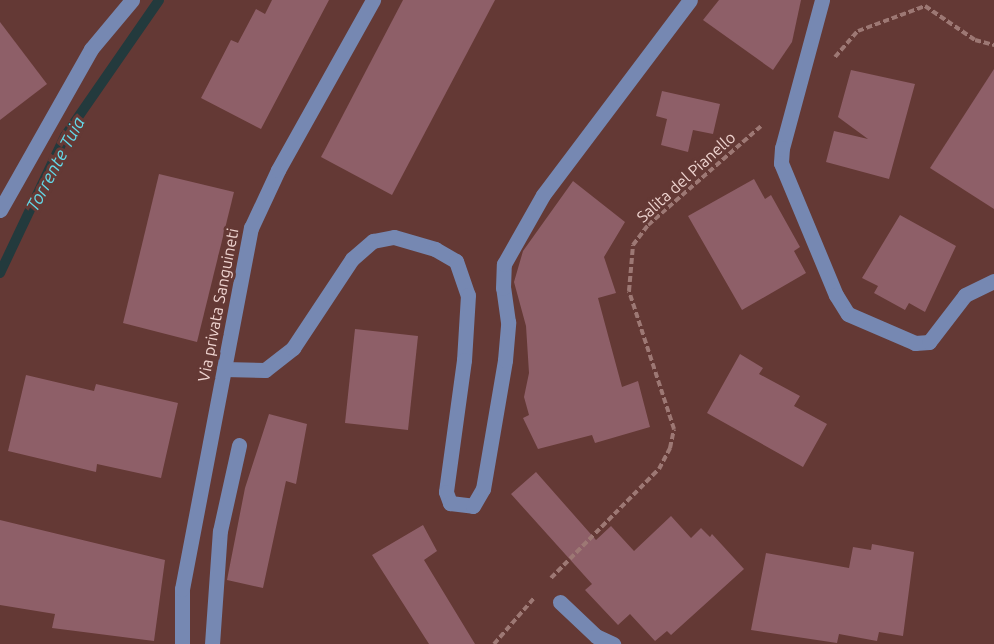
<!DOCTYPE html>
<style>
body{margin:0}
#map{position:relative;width:994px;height:644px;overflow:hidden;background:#643935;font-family:Ubuntu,sans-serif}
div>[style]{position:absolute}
.stream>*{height:10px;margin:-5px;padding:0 5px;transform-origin:5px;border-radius:5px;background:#233a3d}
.building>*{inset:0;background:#8e5f68}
.path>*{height:4px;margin-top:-2px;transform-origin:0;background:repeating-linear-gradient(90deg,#9d7874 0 6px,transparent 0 9px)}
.minor>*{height:15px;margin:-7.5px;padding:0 7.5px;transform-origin:7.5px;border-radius:7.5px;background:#7688b2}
span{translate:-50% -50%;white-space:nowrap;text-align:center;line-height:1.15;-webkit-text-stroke:6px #643935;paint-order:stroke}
.street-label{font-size:16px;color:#efd4d0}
.water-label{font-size:18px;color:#64d8e7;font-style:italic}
</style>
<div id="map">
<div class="stream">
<div style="left:0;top:273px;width:152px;rotate:-64.6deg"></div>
<div style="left:65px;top:136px;width:165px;rotate:-55.3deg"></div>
</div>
<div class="building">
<div style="clip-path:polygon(272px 0,329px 0,261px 129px,201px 98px,231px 40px,238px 43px,256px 9px,265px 14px)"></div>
<div style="clip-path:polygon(403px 0,495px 0,392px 195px,321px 157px)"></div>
<div style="clip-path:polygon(719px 0,801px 0,792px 42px,773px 70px,703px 20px)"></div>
<div style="clip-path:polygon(0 22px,47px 84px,0 120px)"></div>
<div style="clip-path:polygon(994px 69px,994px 209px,930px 168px)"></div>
<div style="clip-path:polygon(851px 70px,915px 84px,889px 179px,826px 162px,834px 131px,868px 139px,838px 117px)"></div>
<div style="clip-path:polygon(662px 91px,720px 104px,713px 134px,693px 130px,688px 152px,661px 145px,667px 119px,656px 116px)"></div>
<div style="clip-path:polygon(159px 174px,234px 192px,197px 342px,123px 323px)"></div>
<div style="clip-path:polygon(754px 179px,765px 199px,771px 195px,800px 247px,794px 251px,806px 273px,742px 310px,688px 216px)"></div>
<div style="clip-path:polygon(573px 181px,625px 222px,604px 257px,616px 293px,598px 298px,622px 387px,638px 381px,650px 427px,595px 443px,592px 435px,538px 449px,523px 418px,529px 415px,524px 397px,529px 373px,526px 326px,514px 282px,523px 251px)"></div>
<div style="clip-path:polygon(900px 215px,956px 246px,925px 312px,909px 303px,905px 310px,874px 293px,878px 286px,862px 278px)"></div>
<div style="clip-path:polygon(355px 329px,418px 336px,408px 430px,345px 423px)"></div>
<div style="clip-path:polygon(740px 354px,763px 368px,759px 374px,800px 396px,794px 406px,827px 424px,803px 467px,707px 413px)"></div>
<div style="clip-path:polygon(26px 375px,94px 391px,96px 384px,178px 403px,161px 478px,97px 464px,96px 472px,8px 451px)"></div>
<div style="clip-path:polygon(269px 414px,307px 424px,296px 484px,286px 481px,263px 588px,227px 580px,245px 488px)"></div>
<div style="clip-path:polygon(536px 472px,596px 540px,611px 526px,634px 551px,671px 516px,691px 538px,701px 528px,710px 537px,712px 534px,744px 569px,671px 635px,667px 631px,655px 641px,630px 614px,618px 625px,585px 590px,592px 584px,511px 494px)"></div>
<div style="clip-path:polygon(0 520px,165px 560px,154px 641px,52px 628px,55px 614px,0 605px)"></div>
<div style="clip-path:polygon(423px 525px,437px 551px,424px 560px,475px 644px,429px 644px,372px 555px)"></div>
<div style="clip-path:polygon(872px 544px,914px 552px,903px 636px,879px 632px,877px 641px,839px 634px,837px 643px,751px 630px,766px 553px,849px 568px,853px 547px,871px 550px)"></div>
</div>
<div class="path">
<div style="left:835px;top:57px;width:35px;rotate:-49deg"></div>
<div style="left:858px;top:31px;width:72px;rotate:-20.5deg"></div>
<div style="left:925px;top:6px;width:60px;rotate:34.2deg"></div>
<div style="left:975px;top:40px;width:20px;rotate:15deg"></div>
<div style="left:551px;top:578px;width:153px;rotate:-45.3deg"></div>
<div style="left:659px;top:469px;width:24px;rotate:-62deg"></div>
<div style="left:670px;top:448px;width:19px;rotate:-78deg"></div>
<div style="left:674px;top:429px;width:145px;rotate:-108.1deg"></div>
<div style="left:629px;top:291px;width:46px;rotate:-85deg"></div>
<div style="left:633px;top:245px;width:25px;rotate:-53deg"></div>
<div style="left:648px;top:225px;width:150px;rotate:-41.2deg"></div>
<div style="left:494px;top:644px;width:62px;rotate:-48.9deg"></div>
</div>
<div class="minor">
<div style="left:822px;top:0;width:153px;rotate:105.1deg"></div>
<div style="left:782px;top:148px;width:15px;rotate:94deg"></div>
<div style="left:781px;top:163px;width:143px;rotate:67.4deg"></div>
<div style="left:836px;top:295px;width:22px;rotate:58deg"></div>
<div style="left:848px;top:314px;width:73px;rotate:23.4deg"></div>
<div style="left:915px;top:343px;width:14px;rotate:-4deg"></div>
<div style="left:929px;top:342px;width:59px;rotate:-52.5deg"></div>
<div style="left:965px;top:295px;width:32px;rotate:-26deg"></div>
<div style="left:0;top:210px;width:185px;rotate:-60.5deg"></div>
<div style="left:91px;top:49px;width:64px;rotate:-50.1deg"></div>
<div style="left:224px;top:369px;width:41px;rotate:1.4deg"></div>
<div style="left:265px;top:370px;width:36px;rotate:-38deg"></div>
<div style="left:293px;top:348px;width:107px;rotate:-56.5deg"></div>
<div style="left:352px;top:259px;width:28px;rotate:-41deg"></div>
<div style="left:373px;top:241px;width:21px;rotate:-11deg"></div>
<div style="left:394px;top:237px;width:43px;rotate:16.3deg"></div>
<div style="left:435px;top:249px;width:24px;rotate:30deg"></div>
<div style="left:456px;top:261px;width:36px;rotate:71deg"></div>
<div style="left:468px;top:295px;width:65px;rotate:93.5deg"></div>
<div style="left:464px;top:360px;width:133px;rotate:97.8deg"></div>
<div style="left:446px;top:492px;width:12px;rotate:70deg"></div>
<div style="left:450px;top:503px;width:23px;rotate:7deg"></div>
<div style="left:473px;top:506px;width:20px;rotate:-60deg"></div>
<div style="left:483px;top:489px;width:131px;rotate:-80.3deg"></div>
<div style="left:505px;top:360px;width:38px;rotate:-85deg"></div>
<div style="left:508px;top:322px;width:34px;rotate:-98deg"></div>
<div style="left:503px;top:288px;width:24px;rotate:-88deg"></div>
<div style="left:504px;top:264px;width:79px;rotate:-60.5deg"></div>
<div style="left:543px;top:195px;width:244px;rotate:-53deg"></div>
<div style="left:560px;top:602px;width:50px;rotate:43.4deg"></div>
<div style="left:596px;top:636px;width:19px;rotate:25deg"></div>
<div style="left:182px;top:644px;width:55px;rotate:-90deg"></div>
<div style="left:182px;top:589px;width:368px;rotate:-79.2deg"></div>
<div style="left:251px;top:228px;width:64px;rotate:-65deg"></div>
<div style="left:278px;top:170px;width:195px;rotate:-60.8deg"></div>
<div style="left:212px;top:644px;width:113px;rotate:-86deg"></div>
<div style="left:220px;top:531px;width:88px;rotate:-77.5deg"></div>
</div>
<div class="street-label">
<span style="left:686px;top:177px;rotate:-42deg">Salita del Pianello</span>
<span style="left:218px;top:305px;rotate:-79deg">Via privata Sanguineti</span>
</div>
<div class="water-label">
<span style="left:55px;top:164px;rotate:-62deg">Torrente Tuia</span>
</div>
</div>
